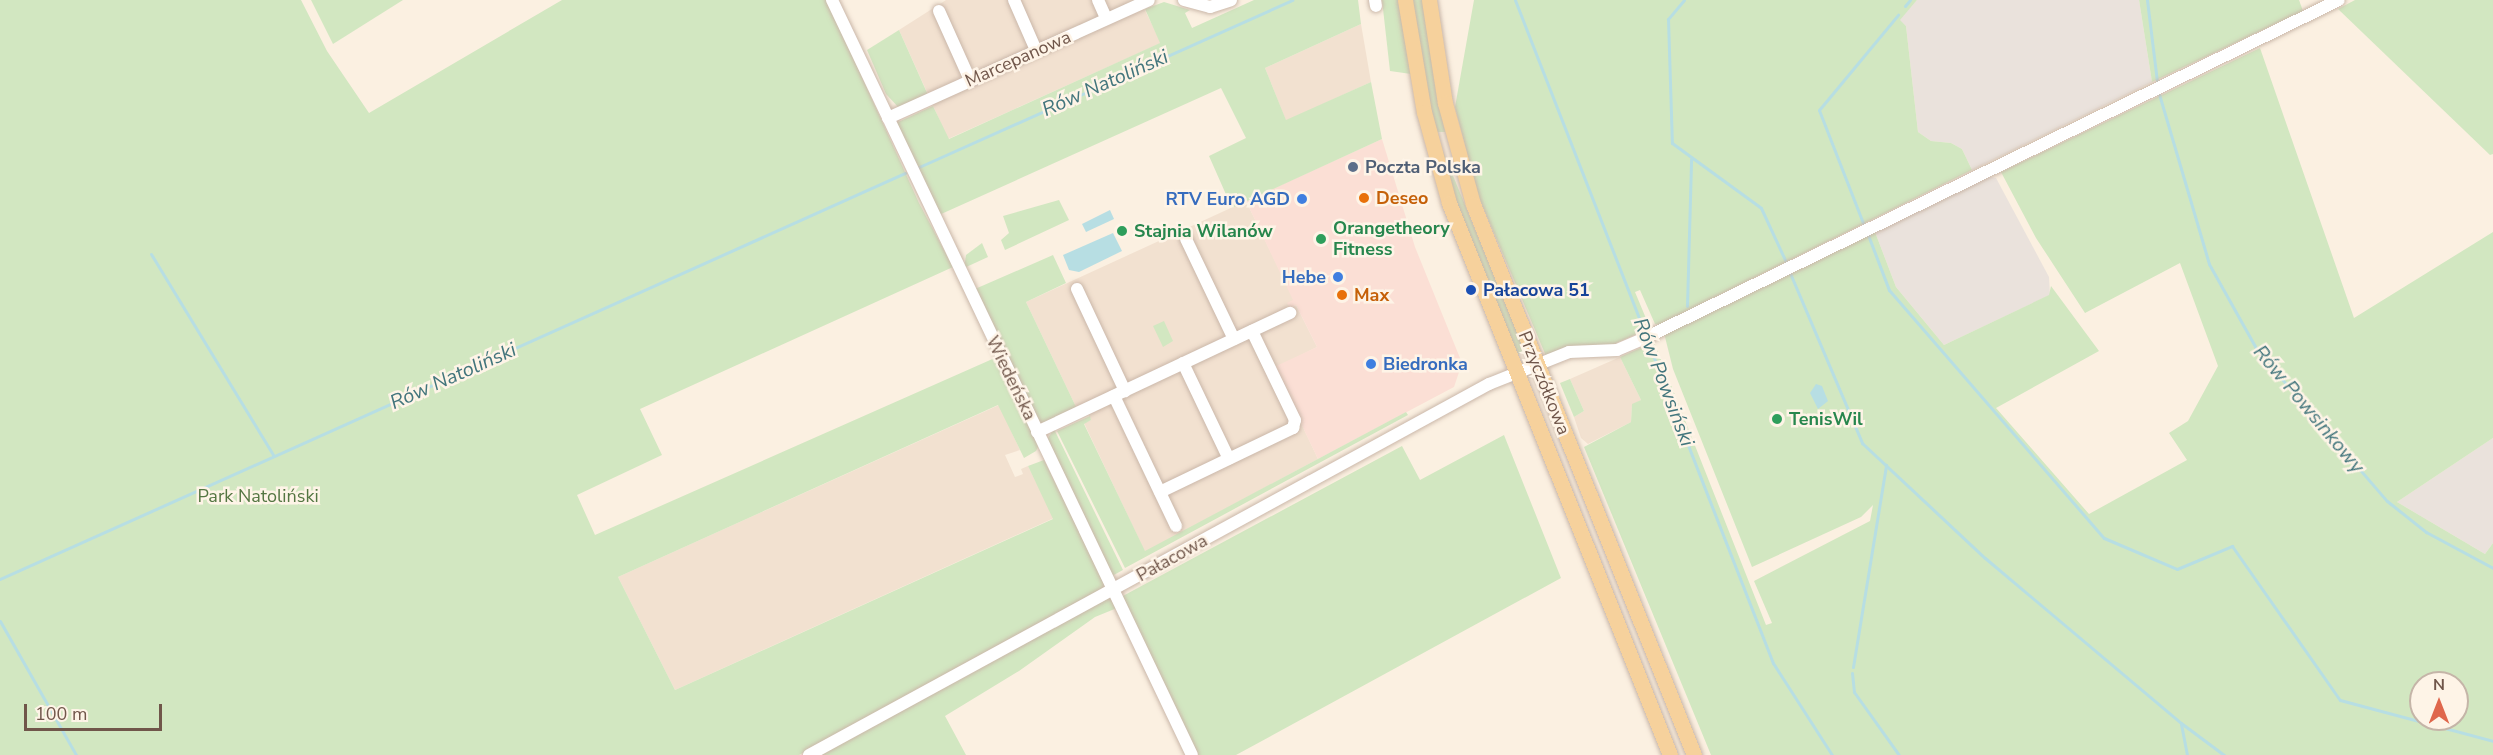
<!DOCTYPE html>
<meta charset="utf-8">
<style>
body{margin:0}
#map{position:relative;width:2493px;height:755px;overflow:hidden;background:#fbf0e1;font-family:"Nunito Sans",sans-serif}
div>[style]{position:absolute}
.residential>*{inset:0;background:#f2e1d0}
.commercial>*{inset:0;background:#fbdfd5}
.industrial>*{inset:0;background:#eae2dc}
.green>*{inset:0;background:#d2e7c1}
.water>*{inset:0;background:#b7dee3}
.stream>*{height:3px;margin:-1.5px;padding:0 1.5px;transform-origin:1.5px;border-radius:1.5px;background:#b7dee3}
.roads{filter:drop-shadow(0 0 2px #cab7a9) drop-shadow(0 0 2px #cab7a9)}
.minor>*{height:12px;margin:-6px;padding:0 6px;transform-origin:6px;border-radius:6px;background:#fff}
.major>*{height:15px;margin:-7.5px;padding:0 7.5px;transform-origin:7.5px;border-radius:7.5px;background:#f6d19c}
.dots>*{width:16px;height:16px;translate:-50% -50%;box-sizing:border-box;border:3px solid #fef4e7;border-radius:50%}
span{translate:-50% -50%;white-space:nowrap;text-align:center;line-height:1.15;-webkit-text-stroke:5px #fef4e7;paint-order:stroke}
.street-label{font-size:18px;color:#70564a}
.service-label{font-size:18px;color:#4e5e75;font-weight:700}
.left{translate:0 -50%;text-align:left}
.food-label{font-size:18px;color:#c56008;font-weight:700}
.shop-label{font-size:18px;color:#366cbe;font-weight:700}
.right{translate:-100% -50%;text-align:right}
.leisure-label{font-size:18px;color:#27864d;font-weight:700}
.transit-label{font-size:18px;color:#164399;font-weight:700}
.park-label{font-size:18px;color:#547642}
.water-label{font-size:20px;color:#42757c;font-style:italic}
.north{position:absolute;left:2409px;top:671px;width:60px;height:60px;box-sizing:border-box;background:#fef4e7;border:2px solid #c5b5a8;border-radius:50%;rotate:0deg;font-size:16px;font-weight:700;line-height:24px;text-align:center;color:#70564a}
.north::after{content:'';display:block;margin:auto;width:21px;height:27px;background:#df674c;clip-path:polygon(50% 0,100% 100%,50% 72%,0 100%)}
.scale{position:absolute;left:24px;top:704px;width:138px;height:27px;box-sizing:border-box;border:3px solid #70564a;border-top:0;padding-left:8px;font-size:18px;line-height:21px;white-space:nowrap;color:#70564a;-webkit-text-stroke:4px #fef4e7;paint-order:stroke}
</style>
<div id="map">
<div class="residential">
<div style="clip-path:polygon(946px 0,1140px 0,1161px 43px,948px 139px,899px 30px)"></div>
<div style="clip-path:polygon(1361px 24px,1371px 82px,1286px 121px,1265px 68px)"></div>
<div style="clip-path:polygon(1246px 201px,1294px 300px,1290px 308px,1296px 305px,1317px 347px,1275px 368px,1318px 459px,1145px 552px,1084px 423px,1091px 420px,1088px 413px,1091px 411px,1087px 402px,1076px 407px,1026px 302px)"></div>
<div style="clip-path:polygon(1620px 357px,1641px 400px,1632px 405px,1631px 422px,1588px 444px,1581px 438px,1574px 417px,1584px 411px,1570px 379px)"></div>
<div style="clip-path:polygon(999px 405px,1020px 450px,1005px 455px,1015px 477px,1023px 474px,1021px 469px,1028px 466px,1054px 518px,675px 690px,618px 577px)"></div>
</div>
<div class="commercial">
<div style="clip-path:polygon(1382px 139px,1415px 247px,1462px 363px,1454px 387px,1318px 459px,1274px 367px,1317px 347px,1296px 305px,1290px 308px,1287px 303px,1293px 300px,1246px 201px)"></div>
</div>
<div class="industrial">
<div style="clip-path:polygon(1917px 0,2139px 0,2152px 82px,1972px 170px,1962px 149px,1951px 143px,1931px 141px,1918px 132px,1906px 26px,1899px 20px)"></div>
<div style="clip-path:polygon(1986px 176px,1996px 178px,2049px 277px,2050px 295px,1944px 345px,1896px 287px,1875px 232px)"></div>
<div style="clip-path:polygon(2493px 438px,2493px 543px,2485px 554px,2397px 502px)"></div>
</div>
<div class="green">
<div style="clip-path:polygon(0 0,301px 0,327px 51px,369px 113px,562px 0,827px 0,919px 203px,953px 267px,640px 409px,662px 455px,577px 495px,595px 535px,997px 357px,1039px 445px,1036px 451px,1024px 458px,998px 405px,618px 577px,675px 690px,1053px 519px,1028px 466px,1044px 460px,1107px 588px,799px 755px,0 755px)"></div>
<div style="clip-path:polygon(311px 0,403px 0,333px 44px)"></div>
<div style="clip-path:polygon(1254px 0,1358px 0,1361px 24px,1265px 68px,1286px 120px,1371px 82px,1382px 139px,1232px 208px,1209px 156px,1246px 138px,1221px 88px,939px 215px,896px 123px,933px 106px,949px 139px,1160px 43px,1145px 9px,1164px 2px,1190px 10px,1185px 13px,1192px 28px)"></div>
<div style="clip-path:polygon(1382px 0,1399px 0,1411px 74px,1390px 71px)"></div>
<div style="clip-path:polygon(1410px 0,1423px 0,1445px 132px,1433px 132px)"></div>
<div style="clip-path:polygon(1474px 0,1917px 0,1900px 20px,1906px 26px,1918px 132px,1931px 141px,1951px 143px,1962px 149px,1972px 170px,1659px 325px,1655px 324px,1640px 290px,1635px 292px,1650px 328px,1605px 348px,1546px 356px,1478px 195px,1455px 107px)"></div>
<div style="clip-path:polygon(2139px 0,2299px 0,2303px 11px,2152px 82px)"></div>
<div style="clip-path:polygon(2355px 0,2493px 0,2493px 154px,2490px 155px,2338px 9px)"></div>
<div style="clip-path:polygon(899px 30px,928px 95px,899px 108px,886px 94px,867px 50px)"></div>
<div style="clip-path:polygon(evenodd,2260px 48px,2354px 318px,2493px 232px,2493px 438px,2397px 502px,2485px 554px,2493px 543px,2493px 755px,1711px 755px,1584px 447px,1631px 422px,1632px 404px,1641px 400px,1620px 357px,1654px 342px,1766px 625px,1772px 623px,1754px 581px,1870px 521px,1873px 505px,1861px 517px,1752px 567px,1673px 369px,1664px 333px,1875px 232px,1896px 287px,1944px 345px,2049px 295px,2051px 286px,2099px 351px,1996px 408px,2089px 514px,2187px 460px,2169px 433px,2188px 421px,2218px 366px,2180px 263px,2085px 313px,2036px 238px,2001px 172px,2260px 48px,2421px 683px,2457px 683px,2457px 719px,2421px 719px,2421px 683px)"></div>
<div style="clip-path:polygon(1440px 144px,1525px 351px,1517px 355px,1462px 224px)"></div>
<div style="clip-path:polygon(1059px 200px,1069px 220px,1005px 250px,1001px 240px,1009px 233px,1003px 216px)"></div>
<div style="clip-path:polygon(982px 243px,988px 257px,964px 268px,966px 255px)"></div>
<div style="clip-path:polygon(1053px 255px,1066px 283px,1026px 302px,1077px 409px,1040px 424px,975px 289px)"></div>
<div style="clip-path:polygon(1164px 321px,1173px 341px,1163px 347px,1153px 326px)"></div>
<div style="clip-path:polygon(1570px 379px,1584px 411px,1574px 417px,1560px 383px)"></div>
<div style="clip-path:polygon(1406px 412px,1408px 415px,1125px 568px,1057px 431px,1090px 416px,1091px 420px,1084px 424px,1145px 551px)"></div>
<div style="clip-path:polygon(1054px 429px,1123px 570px,1112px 576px,1046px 441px)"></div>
<div style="clip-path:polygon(1504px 435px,1561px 578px,1236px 755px,1196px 755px,1121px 597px,1402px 446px,1420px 480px)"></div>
<div style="clip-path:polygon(1111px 595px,1117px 608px,1095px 617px,1019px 671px,945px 716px,966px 755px,817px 755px)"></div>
</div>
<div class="water">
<div style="clip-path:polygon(1110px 210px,1114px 219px,1086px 232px,1082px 224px)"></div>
<div style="clip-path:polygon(1113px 233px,1122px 251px,1079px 272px,1069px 270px,1063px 255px)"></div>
<div style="clip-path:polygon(1816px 384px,1822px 386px,1828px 401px,1818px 409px,1810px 393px)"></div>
</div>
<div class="stream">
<div style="left:1515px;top:0;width:358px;rotate:68.7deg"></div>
<div style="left:1684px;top:0;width:25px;rotate:130deg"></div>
<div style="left:1668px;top:19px;width:124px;rotate:88.2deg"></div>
<div style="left:1672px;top:143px;width:110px;rotate:36.1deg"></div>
<div style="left:1761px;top:208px;width:60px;rotate:65.2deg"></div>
<div style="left:2147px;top:0;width:82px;rotate:83deg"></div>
<div style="left:1905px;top:6px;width:8px;rotate:-50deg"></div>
<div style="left:2159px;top:94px;width:177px;rotate:73.6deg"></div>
<div style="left:2209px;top:264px;width:98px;rotate:60.8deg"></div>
<div style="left:2257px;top:350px;width:199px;rotate:49.3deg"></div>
<div style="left:2387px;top:501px;width:50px;rotate:38.5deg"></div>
<div style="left:2426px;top:532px;width:76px;rotate:28.2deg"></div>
<div style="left:919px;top:167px;width:409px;rotate:-24.1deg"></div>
<div style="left:1863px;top:223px;width:121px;rotate:-111.3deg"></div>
<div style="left:1819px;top:110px;width:124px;rotate:-50.3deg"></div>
<div style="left:1868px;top:235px;width:59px;rotate:69.1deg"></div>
<div style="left:1889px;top:290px;width:328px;rotate:49.1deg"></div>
<div style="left:2104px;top:538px;width:79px;rotate:23deg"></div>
<div style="left:2177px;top:569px;width:60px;rotate:-22.7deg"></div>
<div style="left:2232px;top:546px;width:188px;rotate:55deg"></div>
<div style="left:2340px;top:700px;width:158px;rotate:15deg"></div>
<div style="left:151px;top:254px;width:235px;rotate:58.7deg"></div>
<div style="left:1790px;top:273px;width:185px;rotate:67deg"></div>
<div style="left:1862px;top:443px;width:168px;rotate:43.1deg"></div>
<div style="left:1985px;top:558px;width:256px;rotate:40.1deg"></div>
<div style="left:2181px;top:723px;width:54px;rotate:36.7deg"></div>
<div style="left:1687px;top:306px;width:147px;rotate:-88.4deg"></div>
<div style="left:1647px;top:340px;width:347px;rotate:68.7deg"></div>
<div style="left:1773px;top:663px;width:109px;rotate:57.3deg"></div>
<div style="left:0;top:579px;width:992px;rotate:-24.16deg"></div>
<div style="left:0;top:621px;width:154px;rotate:60.4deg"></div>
<div style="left:1853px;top:667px;width:205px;rotate:-80.7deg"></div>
<div style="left:1852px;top:673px;width:19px;rotate:84deg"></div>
<div style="left:1854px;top:692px;width:77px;rotate:54.5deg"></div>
<div style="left:2181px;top:724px;width:32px;rotate:79deg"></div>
</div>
<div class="roads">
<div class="minor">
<div style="left:832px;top:0;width:836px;rotate:64.51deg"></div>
<div style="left:1014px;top:0;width:55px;rotate:66.3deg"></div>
<div style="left:1098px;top:0;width:20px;rotate:66deg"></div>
<div style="left:1184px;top:0;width:27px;rotate:15deg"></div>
<div style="left:1210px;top:7px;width:22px;rotate:-18deg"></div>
<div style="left:1375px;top:0;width:6px;rotate:81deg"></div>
<div style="left:939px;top:11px;width:76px;rotate:65.8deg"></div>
<div style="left:888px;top:118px;width:286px;rotate:-24.3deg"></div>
<div style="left:1186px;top:239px;width:111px;rotate:64.4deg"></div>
<div style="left:1077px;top:289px;width:113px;rotate:64.8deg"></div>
<div style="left:1183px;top:363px;width:106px;rotate:64.4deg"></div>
<div style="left:1114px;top:396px;width:144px;rotate:64.5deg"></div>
<div style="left:1037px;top:432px;width:280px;rotate:-25.2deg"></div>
<div style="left:1160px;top:492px;width:148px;rotate:-25.7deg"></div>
<div style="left:1293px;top:428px;width:8px;rotate:-76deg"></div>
<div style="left:1295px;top:420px;width:99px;rotate:-115.8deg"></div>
<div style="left:809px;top:755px;width:775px;rotate:-28.62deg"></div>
<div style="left:1489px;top:384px;width:86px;rotate:-21.8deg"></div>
<div style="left:1569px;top:352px;width:48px;rotate:-2.4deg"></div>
<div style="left:1617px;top:350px;width:26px;rotate:-23deg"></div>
<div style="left:1641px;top:340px;width:776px;rotate:-25.97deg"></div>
</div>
<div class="major">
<div style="left:1405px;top:0;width:114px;rotate:80.4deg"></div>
<div style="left:1424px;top:112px;width:94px;rotate:74.6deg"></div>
<div style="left:1449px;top:203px;width:595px;rotate:68.18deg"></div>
<div style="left:1429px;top:0;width:104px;rotate:81.2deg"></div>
<div style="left:1445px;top:103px;width:105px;rotate:74.5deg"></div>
<div style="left:1473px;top:204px;width:594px;rotate:68.14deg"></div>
</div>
</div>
<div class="dots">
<div style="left:1353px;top:167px;background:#5c6f8a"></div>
<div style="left:1364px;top:198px;background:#e8710a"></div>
<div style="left:1302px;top:199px;background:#3f7fe0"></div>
<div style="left:1122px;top:231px;background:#2e9e5b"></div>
<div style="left:1321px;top:239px;background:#2e9e5b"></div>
<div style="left:1338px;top:277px;background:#3f7fe0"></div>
<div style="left:1471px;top:290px;background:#1a4fb4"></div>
<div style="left:1342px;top:295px;background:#e8710a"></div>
<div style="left:1371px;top:364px;background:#3f7fe0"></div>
<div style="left:1777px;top:419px;background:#2e9e5b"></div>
</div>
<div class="street-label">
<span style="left:1018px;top:59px;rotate:-24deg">Marcepanowa</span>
<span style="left:1011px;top:378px;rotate:64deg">Wiedeńska</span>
<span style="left:1544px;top:383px;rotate:68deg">Przyczółkowa</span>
<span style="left:1172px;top:558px;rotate:-29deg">Pałacowa</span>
</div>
<div class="service-label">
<span class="left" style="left:1365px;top:167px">Poczta Polska</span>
</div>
<div class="food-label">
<span class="left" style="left:1376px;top:198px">Deseo</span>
<span class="left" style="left:1354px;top:295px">Max</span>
</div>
<div class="shop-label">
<span class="right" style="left:1290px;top:199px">RTV Euro AGD</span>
<span class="right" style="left:1326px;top:277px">Hebe</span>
<span class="left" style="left:1383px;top:364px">Biedronka</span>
</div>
<div class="leisure-label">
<span class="left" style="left:1333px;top:239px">Orangetheory<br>Fitness</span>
<span class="left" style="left:1134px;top:231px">Stajnia Wilanów</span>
<span class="left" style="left:1789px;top:419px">TenisWil</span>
</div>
<div class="transit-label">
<span class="left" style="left:1483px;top:290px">Pałacowa 51</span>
</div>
<div class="park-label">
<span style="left:258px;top:496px">Park Natoliński</span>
</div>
<div class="water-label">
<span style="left:1105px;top:83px;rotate:-24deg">Rów Natoliński</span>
<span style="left:453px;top:376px;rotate:-24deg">Rów Natoliński</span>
<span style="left:1664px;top:382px;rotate:69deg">Rów Powsiński</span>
<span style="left:2309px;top:409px;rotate:50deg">Rów Powsinkowy</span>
</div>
<div class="north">N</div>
<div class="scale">100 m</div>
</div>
